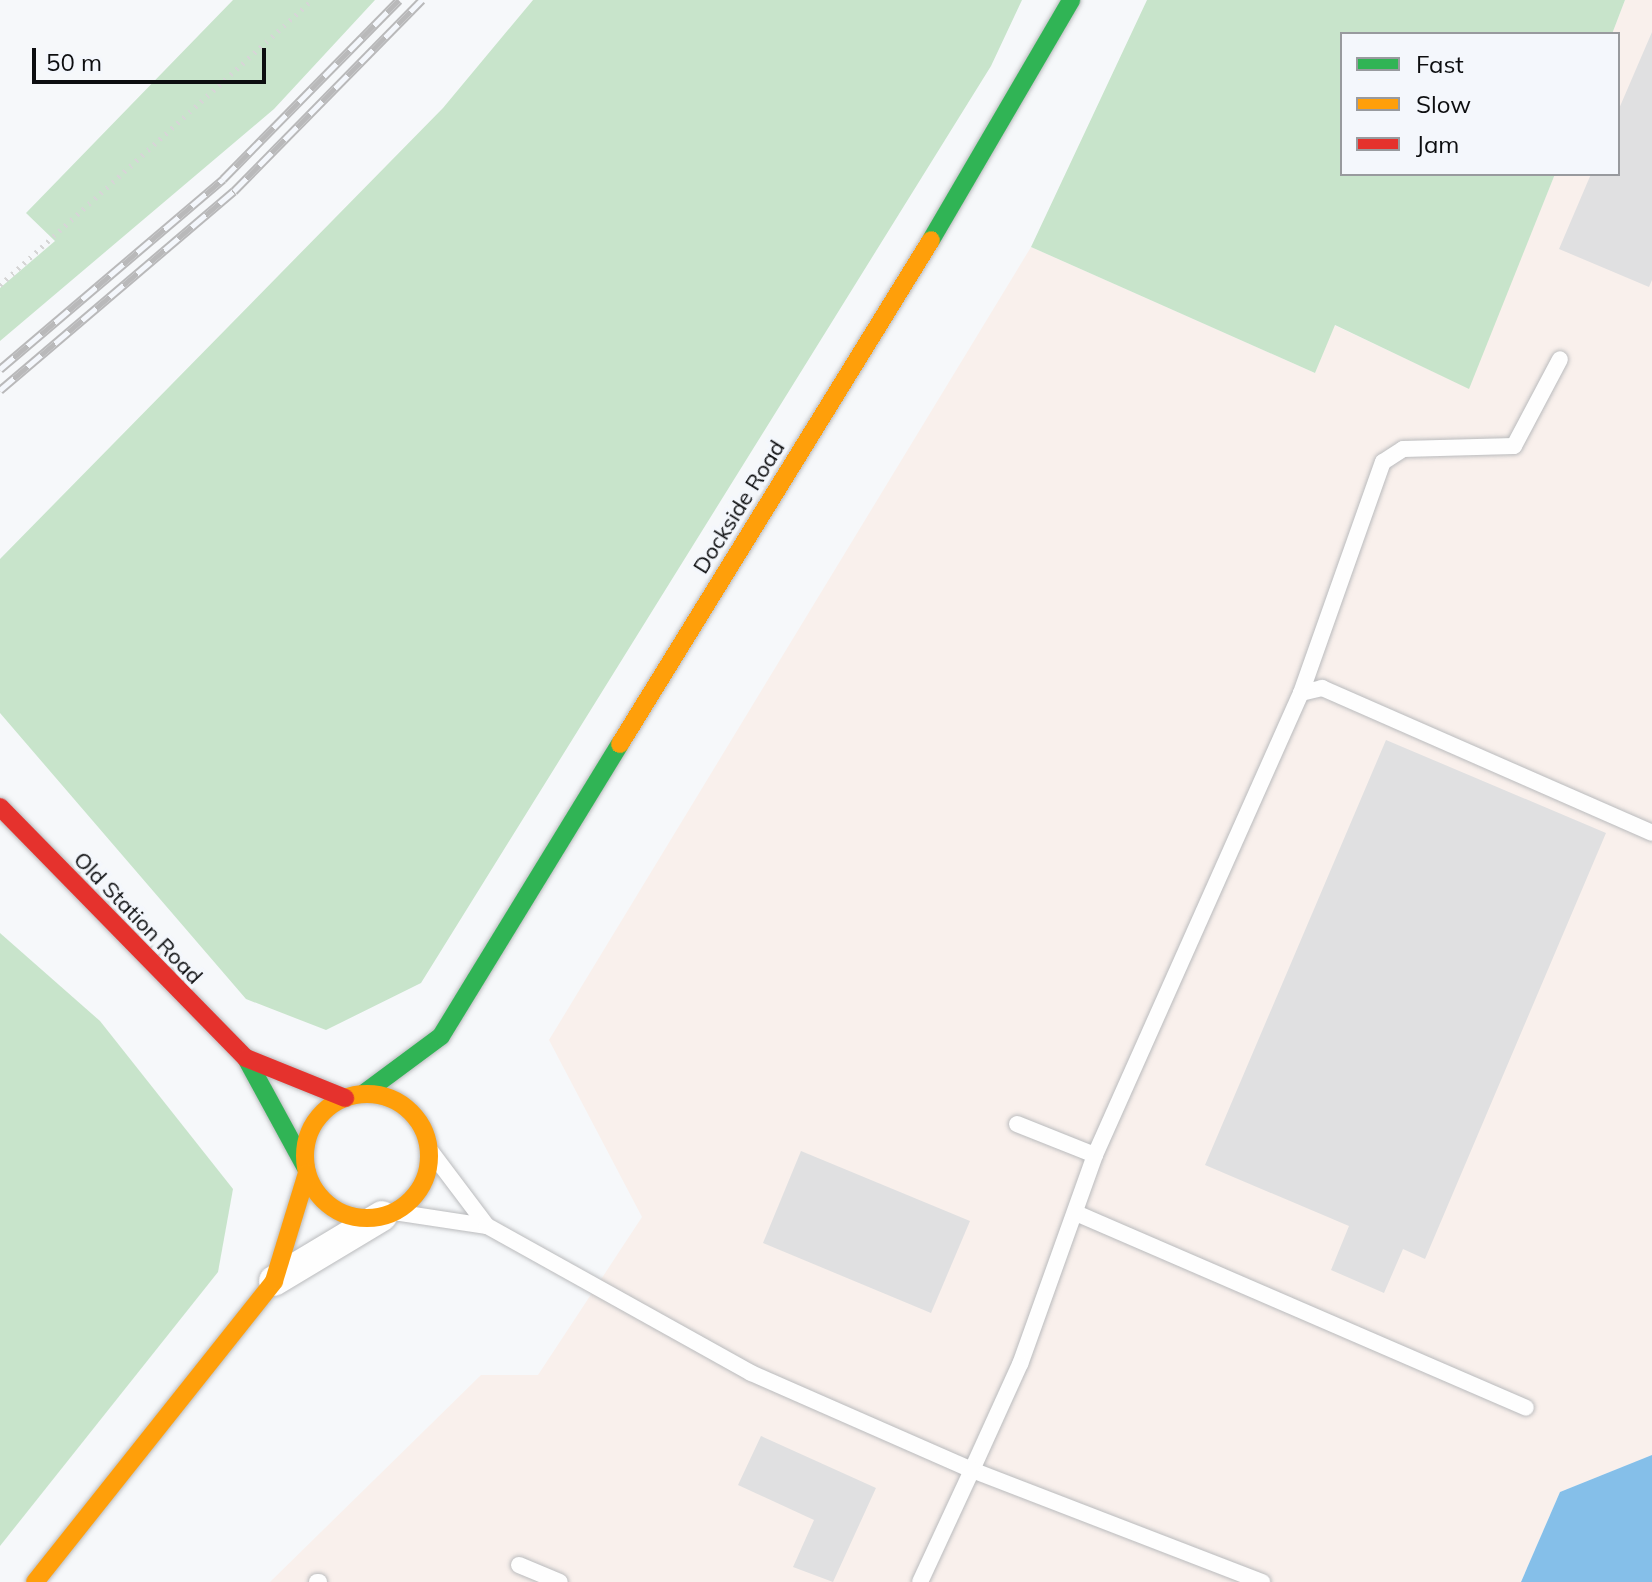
<!DOCTYPE html>
<style>
body{margin:0}
#map{position:relative;width:1652px;height:1582px;overflow:hidden;background:#f6f8fa;font-family:Mulish,sans-serif}
div>[style]{position:absolute}
.industrial>*{inset:0;background:#f9f0ec}
.green>*{inset:0;background:#c8e4cb}
.water>*{inset:0;background:#85bfe9}
.building>*{inset:0;background:#e0e0e1}
.path>*{height:5px;margin-top:-2.5px;transform-origin:0;background:repeating-linear-gradient(90deg,#d6d6d6 0 2px,transparent 0 8px)}
.roads{filter:drop-shadow(0 0 2px #babbbd) drop-shadow(0 0 2px #babbbd)}
.lane>*{height:16px;margin:-8px;padding:0 8px;transform-origin:8px;border-radius:8px;background:#fefefe}
.street>*{height:30px;margin:-15px;padding:0 15px;transform-origin:15px;border-radius:15px;background:#fefefe}
.fast>*{height:18px;margin:-9px;padding:0 9px;transform-origin:9px;border-radius:9px;background:#30b455}
.slow>*{height:18px;margin:-9px;padding:0 9px;transform-origin:9px;border-radius:9px;background:#ff9f0a}
.slow>.ring{margin:-9px;padding:0;box-sizing:content-box;background:none;border:18px solid #ff9f0a;border-radius:50%}
.jam>*{height:18px;margin:-9px;padding:0 9px;transform-origin:9px;border-radius:9px;background:#e5322d}
.rail>*{height:9px;margin-top:-4.5px;transform-origin:0;background:repeating-linear-gradient(90deg,#f4f7fc 0 18px,#b9b9ba 0 36px);box-sizing:border-box;border-block:2px solid #b9b9ba}
span{translate:-50% -50%;white-space:nowrap;text-align:center;line-height:1.15;-webkit-text-stroke:7px #f4f7fc;paint-order:stroke}
.street-label{font-size:22px;color:#0d0e10}
.legend{position:absolute;left:1340px;top:32px;width:280px;height:144px;box-sizing:border-box;background:#f4f7fc;border:2px solid #989a9e;margin:0;padding:10px 14px;list-style:none;font-size:24px;color:#0d0e10}
.legend li{display:flex;align-items:center;gap:16px;height:40px}
.legend b{width:40px;border:2px solid #989a9e}
.scale{position:absolute;left:32px;top:48px;width:234px;height:36px;box-sizing:border-box;border:4px solid #0d0e10;border-top:0;padding-left:10px;font-size:24px;line-height:28px;white-space:nowrap;color:#0d0e10;-webkit-text-stroke:6px #f4f7fc;paint-order:stroke}
</style>
<div id="map">
<div class="industrial">
<div style="clip-path:polygon(1625px 0,1652px 0,1652px 1455px,1560px 1492px,1521px 1582px,270px 1582px,481px 1375px,538px 1375px,642px 1217px,549px 1040px,1031px 247px,1315px 373px,1334px 325px,1468px 388px,1555px 174px,1618px 174px,1618px 34px,1612px 34px)"></div>
</div>
<div class="green">
<div style="clip-path:polygon(233px 0,375px 0,274px 109px,0 341px,0 288px,55px 241px,26px 213px)"></div>
<div style="clip-path:polygon(533px 0,1022px 0,991px 66px,421px 983px,326px 1030px,246px 999px,0 713px,0 559px,443px 108px)"></div>
<div style="clip-path:polygon(1147px 0,1625px 0,1612px 34px,1342px 34px,1342px 174px,1555px 174px,1469px 389px,1335px 325px,1315px 373px,1031px 247px)"></div>
<div style="clip-path:polygon(0 933px,100px 1021px,233px 1189px,218px 1272px,0 1546px)"></div>
</div>
<div class="water">
<div style="clip-path:polygon(1652px 1455px,1652px 1582px,1521px 1582px,1560px 1492px)"></div>
</div>
<div class="building">
<div style="clip-path:polygon(1652px 32px,1652px 280px,1649px 287px,1559px 249px,1591px 174px,1618px 174px,1618px 111px)"></div>
<div style="clip-path:polygon(1386px 740px,1606px 833px,1425px 1259px,1403px 1249px,1384px 1293px,1331px 1270px,1349px 1226px,1205px 1165px)"></div>
<div style="clip-path:polygon(801px 1151px,970px 1221px,931px 1313px,763px 1243px)"></div>
<div style="clip-path:polygon(761px 1436px,876px 1488px,833px 1582px,793px 1567px,814px 1520px,738px 1485px)"></div>
</div>
<div class="path">
<div style="left:0;top:285px;width:423px;rotate:-42.4deg"></div>
</div>
<div class="roads">
<div class="lane">
<div style="left:1301px;top:693px;width:245px;rotate:-70.5deg"></div>
<div style="left:1383px;top:462px;width:24px;rotate:-33deg"></div>
<div style="left:1403px;top:449px;width:111px;rotate:-1.5deg"></div>
<div style="left:1514px;top:446px;width:98px;rotate:-62.1deg"></div>
<div style="left:1017px;top:1124px;width:84px;rotate:21.7deg"></div>
<div style="left:1095px;top:1155px;width:222px;rotate:109.7deg"></div>
<div style="left:1020px;top:1364px;width:116px;rotate:114.4deg"></div>
<div style="left:972px;top:1470px;width:311px;rotate:21.1deg"></div>
<div style="left:1095px;top:1155px;width:506px;rotate:-65.97deg"></div>
<div style="left:1301px;top:693px;width:22px;rotate:-13deg"></div>
<div style="left:1322px;top:688px;width:360px;rotate:23.7deg"></div>
<div style="left:394px;top:1212px;width:94px;rotate:8.6deg"></div>
<div style="left:487px;top:1226px;width:96px;rotate:-127deg"></div>
<div style="left:1076px;top:1213px;width:490px;rotate:23.4deg"></div>
<div style="left:487px;top:1226px;width:302px;rotate:29.1deg"></div>
<div style="left:751px;top:1373px;width:241px;rotate:23.7deg"></div>
<div style="left:972px;top:1470px;width:123px;rotate:114.9deg"></div>
<div style="left:519px;top:1565px;width:44px;rotate:22.5deg"></div>
<div style="left:317px;top:1582px;width:2px"></div>
</div>
<div class="street">
<div style="left:274px;top:1281px;width:126px;rotate:-31deg"></div>
</div>
<div class="fast">
<div style="left:931px;top:240px;width:278px;rotate:-59.7deg"></div>
<div style="left:246px;top:1058px;width:123px;rotate:61.4deg"></div>
<div style="left:363px;top:1094px;width:97px;rotate:-36.6deg"></div>
<div style="left:441px;top:1036px;width:342px;rotate:-58.5deg"></div>
</div>
<div class="slow">
<div style="left:620px;top:744px;width:592px;rotate:-58.32deg"></div>
<div class="ring" style="left:305px;top:1094px;width:106px;height:106px"></div>
<div style="left:35px;top:1582px;width:384px;rotate:-51.5deg"></div>
<div style="left:274px;top:1281px;width:113px;rotate:-73deg"></div>
</div>
<div class="jam">
<div style="left:0;top:807px;width:351px;rotate:45.6deg"></div>
<div style="left:246px;top:1058px;width:107px;rotate:22deg"></div>
</div>
</div>
<div class="rail">
<div style="left:0;top:369px;width:293px;rotate:-40.4deg"></div>
<div style="left:223px;top:179px;width:251px;rotate:-45.5deg"></div>
<div style="left:0;top:390px;width:307px;rotate:-40.4deg"></div>
<div style="left:234px;top:191px;width:268px;rotate:-45.5deg"></div>
</div>
<div class="street-label">
<span style="left:739px;top:507px;rotate:-58deg">Dockside Road</span>
<span style="left:138px;top:918px;rotate:46deg">Old Station Road</span>
</div>
<ul class="legend">
<li><b style="height:10px;background:#30b455"></b>Fast</li>
<li><b style="height:10px;background:#ff9f0a"></b>Slow</li>
<li><b style="height:10px;background:#e5322d"></b>Jam</li>
</ul>
<div class="scale">50 m</div>
</div>
